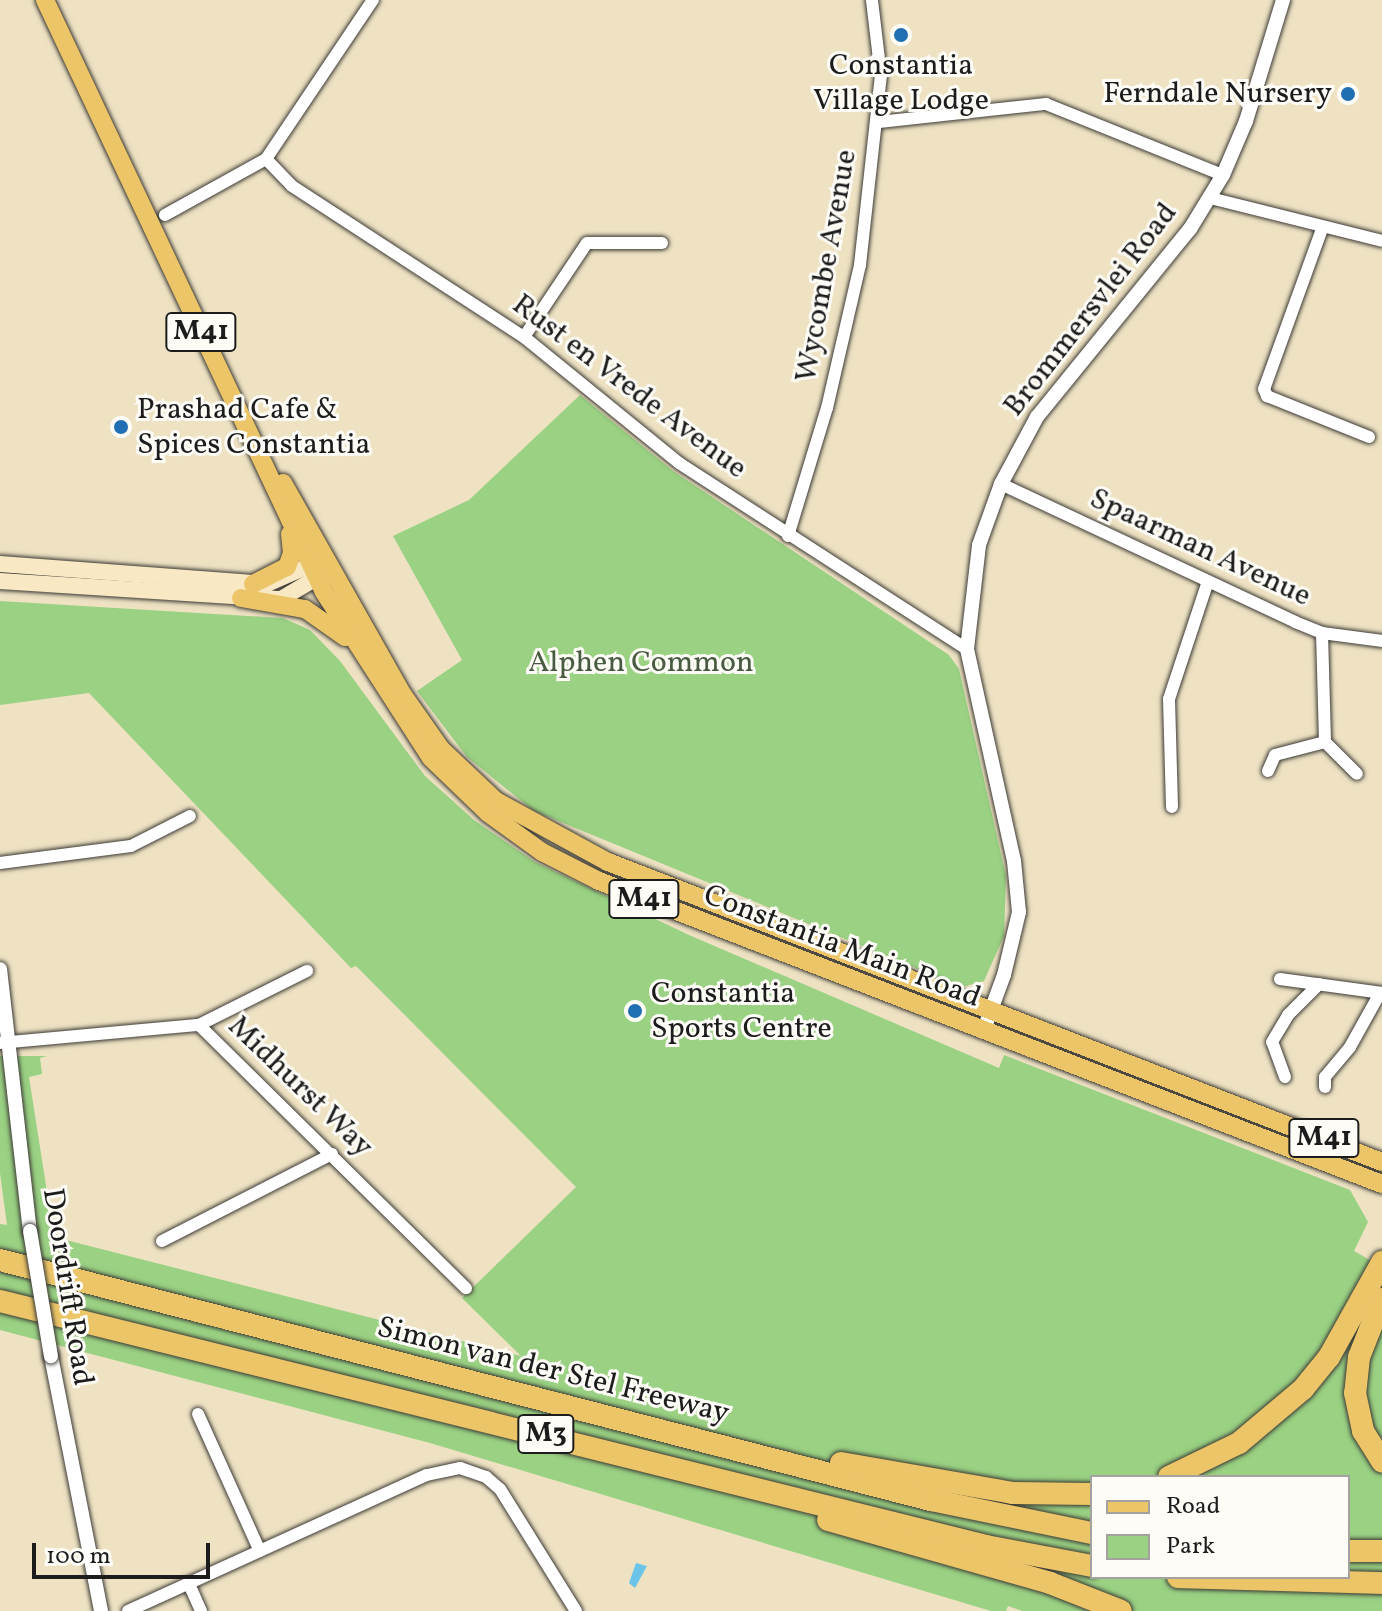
<!DOCTYPE html>
<style>
body{margin:0}
#map{position:relative;width:1382px;height:1611px;overflow:hidden;background:#eee2c3;font-family:Vollkorn,serif}
div>[style]{position:absolute}
.green>*{inset:0;background:#9ad183}
.water>*{inset:0;background:#6bc4e8}
.roads{filter:drop-shadow(0 0 2px #3c3a35) drop-shadow(0 0 2px #3c3a35)}
.minor>*{height:12px;margin:-6px;padding:0 6px;transform-origin:6px;border-radius:6px;background:#fff}
.tertiary>*{height:14px;margin:-7px;padding:0 7px;transform-origin:7px;border-radius:7px;background:#fff}
.secondary>*{height:16px;margin:-8px;padding:0 8px;transform-origin:8px;border-radius:8px;background:#f8e8c3}
.primary>*{height:18px;margin:-9px;padding:0 9px;transform-origin:9px;border-radius:9px;background:#edc569}
.motorway>*{height:22px;margin:-11px;padding:0 11px;transform-origin:11px;border-radius:11px;background:#edc569}
.bridges{filter:drop-shadow(0 0 2px #3c3a35) drop-shadow(0 0 2px #3c3a35)}
.tertiary-bridge>*{height:14px;margin:-7px;padding:0 7px;transform-origin:7px;border-radius:7px;background:#fff}
.dots>*{width:22px;height:22px;translate:-50% -50%;box-sizing:border-box;border:4px solid #fdfcf7;border-radius:50%}
span{translate:-50% -50%;white-space:nowrap;text-align:center;line-height:1.15;-webkit-text-stroke:6px #fdfcf7;paint-order:stroke}
.shield-label span{padding:2px 6px;background:#fdfcf7;border:2px solid;border-radius:6px;-webkit-text-stroke-width:0}
.shield-label{font-size:28px;color:#1c1c1c;font-weight:700}
.poi-label{font-size:30px;color:#1c1c1c}
.right{translate:-100% -50%;text-align:right}
.left{translate:0 -50%;text-align:left}
.street-label{font-size:30px;color:#1c1c1c}
.park-label{font-size:30px;color:#485b40}
.legend{position:absolute;left:1090px;top:1475px;width:260px;height:104px;box-sizing:border-box;background:#fdfcf7;border:2px solid #a3a29f;margin:0;padding:10px 14px;list-style:none;font-size:24px;color:#1c1c1c}
.legend li{display:flex;align-items:center;gap:16px;height:40px}
.legend b{width:40px;border:2px solid #a3a29f}
.scale{position:absolute;left:32px;top:1543px;width:178px;height:36px;box-sizing:border-box;border:4px solid #1c1c1c;border-top:0;padding-left:10px;font-size:24px;line-height:28px;white-space:nowrap;color:#1c1c1c;-webkit-text-stroke:6px #fdfcf7;paint-order:stroke}
</style>
<div id="map">
<div class="green">
<div style="clip-path:polygon(580px 395px,673px 471px,949px 655px,959px 669px,1006px 876px,1004px 936px,984px 981px,962px 987px,534px 811px,467px 757px,417px 691px,462px 660px,393px 536px,469px 500px)"></div>
<div style="clip-path:polygon(evenodd,0 601px,283px 618px,310px 630px,340px 661px,425px 776px,474px 820px,535px 862px,689px 935px,999px 1068px,1004px 1055px,1350px 1190px,1368px 1222px,1354px 1251px,1382px 1267px,1382px 1611px,1022px 1611px,1008px 1606px,1006px 1611px,991px 1611px,430px 1443px,0 1330px,0 1224px,7px 1225px,0 1173px,0 1056px,47px 1056px,40px 1058px,42px 1074px,29px 1077px,54px 1237px,521px 1356px,462px 1298px,576px 1187px,356px 966px,351px 968px,89px 693px,0 705px,0 601px,1092px 1477px,1348px 1477px,1348px 1577px,1092px 1577px,1092px 1477px)"></div>
</div>
<div class="water">
<div style="clip-path:polygon(636px 1563px,647px 1566px,635px 1588px,629px 1583px)"></div>
</div>
<div class="roads">
<div class="minor">
<div style="left:879px;top:122px;width:168px;rotate:-6.2deg"></div>
<div style="left:1046px;top:104px;width:191px;rotate:21.9deg"></div>
<div style="left:266px;top:159px;width:37px;rotate:46deg"></div>
<div style="left:292px;top:186px;width:277px;rotate:33.1deg"></div>
<div style="left:524px;top:337px;width:200px;rotate:39.1deg"></div>
<div style="left:679px;top:463px;width:343px;rotate:32.9deg"></div>
<div style="left:1210px;top:198px;width:177px;rotate:14deg"></div>
<div style="left:165px;top:215px;width:115px;rotate:-29deg"></div>
<div style="left:266px;top:159px;width:192px;rotate:-56.1deg"></div>
<div style="left:1322px;top:229px;width:170px;rotate:109.9deg"></div>
<div style="left:1264px;top:389px;width:8px;rotate:67deg"></div>
<div style="left:1267px;top:396px;width:110px;rotate:21.9deg"></div>
<div style="left:524px;top:337px;width:113px;rotate:-56.2deg"></div>
<div style="left:587px;top:243px;width:75px"></div>
<div style="left:1001px;top:484px;width:325px;rotate:25.1deg"></div>
<div style="left:1295px;top:622px;width:29px;rotate:22deg"></div>
<div style="left:1322px;top:633px;width:61px;rotate:7.6deg"></div>
<div style="left:788px;top:536px;width:134px;rotate:-73.1deg"></div>
<div style="left:827px;top:408px;width:147px;rotate:-77deg"></div>
<div style="left:860px;top:265px;width:190px;rotate:-83.7deg"></div>
<div style="left:881px;top:76px;width:77px;rotate:-96.8deg"></div>
<div style="left:1322px;top:633px;width:109px;rotate:88.4deg"></div>
<div style="left:1325px;top:742px;width:45px;rotate:45deg"></div>
<div style="left:1268px;top:771px;width:17px;rotate:-66deg"></div>
<div style="left:1275px;top:755px;width:52px;rotate:-14.6deg"></div>
<div style="left:1172px;top:807px;width:108px;rotate:-91.6deg"></div>
<div style="left:1169px;top:699px;width:124px;rotate:-71.7deg"></div>
<div style="left:0;top:863px;width:132px;rotate:-7.4deg"></div>
<div style="left:131px;top:846px;width:66px;rotate:-27deg"></div>
<div style="left:1280px;top:979px;width:103px;rotate:7.8deg"></div>
<div style="left:199px;top:1025px;width:121px;rotate:-26.6deg"></div>
<div style="left:0;top:1043px;width:200px;rotate:-5.2deg"></div>
<div style="left:199px;top:1025px;width:375px;rotate:44.6deg"></div>
<div style="left:1285px;top:1077px;width:37px;rotate:-110deg"></div>
<div style="left:1272px;top:1042px;width:31px;rotate:-59deg"></div>
<div style="left:1288px;top:1015px;width:44px;rotate:-45deg"></div>
<div style="left:1325px;top:1087px;width:10px;rotate:-90deg"></div>
<div style="left:1325px;top:1077px;width:39px;rotate:-50deg"></div>
<div style="left:1350px;top:1047px;width:62px;rotate:-60.9deg"></div>
<div style="left:162px;top:1241px;width:191px;rotate:-27.1deg"></div>
<div style="left:198px;top:1414px;width:150px;rotate:65.7deg"></div>
<div style="left:189px;top:1584px;width:30px;rotate:66deg"></div>
<div style="left:128px;top:1611px;width:328px;rotate:-24.5deg"></div>
<div style="left:427px;top:1475px;width:34px;rotate:-12deg"></div>
<div style="left:460px;top:1468px;width:28px;rotate:19deg"></div>
<div style="left:486px;top:1477px;width:18px;rotate:41deg"></div>
<div style="left:500px;top:1489px;width:144px;rotate:58.1deg"></div>
</div>
<div class="tertiary">
<div style="left:0;top:969px;width:264px;rotate:83.5deg"></div>
<div style="left:983px;top:1032px;width:61px;rotate:-69.8deg"></div>
<div style="left:1004px;top:975px;width:65px;rotate:-76.6deg"></div>
<div style="left:1019px;top:912px;width:51px;rotate:-95.6deg"></div>
<div style="left:1014px;top:861px;width:217px;rotate:-102.5deg"></div>
<div style="left:967px;top:649px;width:105px;rotate:-83.4deg"></div>
<div style="left:979px;top:545px;width:65px;rotate:-70.2deg"></div>
<div style="left:1001px;top:484px;width:76px;rotate:-61.8deg"></div>
<div style="left:1037px;top:417px;width:242px;rotate:-50.9deg"></div>
<div style="left:1190px;top:229px;width:63px;rotate:-58.6deg"></div>
<div style="left:1223px;top:175px;width:59px;rotate:-66.9deg"></div>
<div style="left:1246px;top:121px;width:127px;rotate:-73deg"></div>
<div style="left:51px;top:1356px;width:260px;rotate:78.9deg"></div>
</div>
<div class="secondary">
<div style="left:0;top:564px;width:268px;rotate:4.3deg"></div>
<div style="left:267px;top:584px;width:60px;rotate:-23.6deg"></div>
<div style="left:0;top:581px;width:282px;rotate:3.7deg"></div>
<div style="left:281px;top:599px;width:55px;rotate:-30.8deg"></div>
</div>
<div class="primary">
<div style="left:45px;top:0;width:654px;rotate:64.77deg"></div>
<div style="left:324px;top:592px;width:197px;rotate:57.2deg"></div>
<div style="left:431px;top:758px;width:79px;rotate:44deg"></div>
<div style="left:488px;top:813px;width:67px;rotate:35.8deg"></div>
<div style="left:542px;top:852px;width:64px;rotate:27deg"></div>
<div style="left:599px;top:881px;width:840px;rotate:21.16deg"></div>
<div style="left:283px;top:483px;width:244px;rotate:60.5deg"></div>
<div style="left:403px;top:695px;width:66px;rotate:54.9deg"></div>
<div style="left:441px;top:749px;width:76px;rotate:43.4deg"></div>
<div style="left:496px;top:801px;width:128px;rotate:28.6deg"></div>
<div style="left:608px;top:862px;width:830px;rotate:21.19deg"></div>
<div style="left:253px;top:584px;width:38px;rotate:-27deg"></div>
<div style="left:287px;top:567px;width:15px;rotate:-70deg"></div>
<div style="left:292px;top:553px;width:19px;rotate:-96deg"></div>
<div style="left:241px;top:598px;width:65px;rotate:9.8deg"></div>
<div style="left:305px;top:609px;width:49px;rotate:35deg"></div>
</div>
<div class="motorway">
<div style="left:0;top:1260px;width:961px;rotate:14.46deg"></div>
<div style="left:931px;top:1500px;width:164px;rotate:11.6deg"></div>
<div style="left:1382px;top:1299px;width:62px;rotate:111.6deg"></div>
<div style="left:1359px;top:1357px;width:36px;rotate:96deg"></div>
<div style="left:1355px;top:1393px;width:39px;rotate:78deg"></div>
<div style="left:1363px;top:1431px;width:36px;rotate:58deg"></div>
<div style="left:0;top:1301px;width:1016px;rotate:13.95deg"></div>
<div style="left:986px;top:1546px;width:108px;rotate:10.7deg"></div>
<div style="left:841px;top:1463px;width:175px;rotate:9.9deg"></div>
<div style="left:1013px;top:1493px;width:79px;rotate:0.7deg"></div>
<div style="left:1169px;top:1477px;width:78px;rotate:-25.9deg"></div>
<div style="left:1239px;top:1443px;width:84px;rotate:-40.2deg"></div>
<div style="left:1303px;top:1389px;width:41px;rotate:-50.9deg"></div>
<div style="left:1329px;top:1357px;width:109px;rotate:-60.8deg"></div>
<div style="left:828px;top:1520px;width:231px;rotate:15.8deg"></div>
<div style="left:1050px;top:1583px;width:76px;rotate:21.5deg"></div>
<div style="left:1348px;top:1551px;width:34px"></div>
<div style="left:1178px;top:1577px;width:204px;rotate:1.7deg"></div>
</div>
</div>
<div class="bridges">
<div class="tertiary-bridge">
<div style="left:30px;top:1231px;width:127px;rotate:80.5deg"></div>
</div>
</div>
<div class="dots">
<div style="left:901px;top:35px;background:#1f6fb2"></div>
<div style="left:1348px;top:94px;background:#1f6fb2"></div>
<div style="left:121px;top:427px;background:#1f6fb2"></div>
<div style="left:635px;top:1011px;background:#1f6fb2"></div>
</div>
<div class="shield-label">
<span style="left:201px;top:332px">M41</span>
<span style="left:644px;top:899px">M41</span>
<span style="left:1324px;top:1138px">M41</span>
<span style="left:546px;top:1434px">M3</span>
</div>
<div class="poi-label">
<span style="left:901px;top:83px">Constantia<br>Village Lodge</span>
<span class="right" style="left:1332px;top:94px">Ferndale Nursery</span>
<span class="left" style="left:137px;top:427px">Prashad Cafe &amp;<br>Spices Constantia</span>
<span class="left" style="left:651px;top:1011px">Constantia<br>Sports Centre</span>
</div>
<div class="street-label">
<span style="left:827px;top:266px;rotate:-80deg">Wycombe Avenue</span>
<span style="left:1091px;top:310px;rotate:-52deg">Brommersvlei Road</span>
<span style="left:629px;top:387px;rotate:37deg">Rust en Vrede Avenue</span>
<span style="left:1200px;top:548px;rotate:25deg">Spaarman Avenue</span>
<span style="left:842px;top:947px;rotate:21deg">Constantia Main Road</span>
<span style="left:300px;top:1087px;rotate:44deg">Midhurst Way</span>
<span style="left:67px;top:1287px;rotate:81deg">Doordrift Road</span>
<span style="left:553px;top:1371px;rotate:14deg">Simon van der Stel Freeway</span>
</div>
<div class="park-label">
<span style="left:641px;top:663px">Alphen Common</span>
</div>
<ul class="legend">
<li><b style="height:10px;background:#edc569"></b>Road</li>
<li><b style="height:22px;background:#9ad183"></b>Park</li>
</ul>
<div class="scale">100 m</div>
</div>
